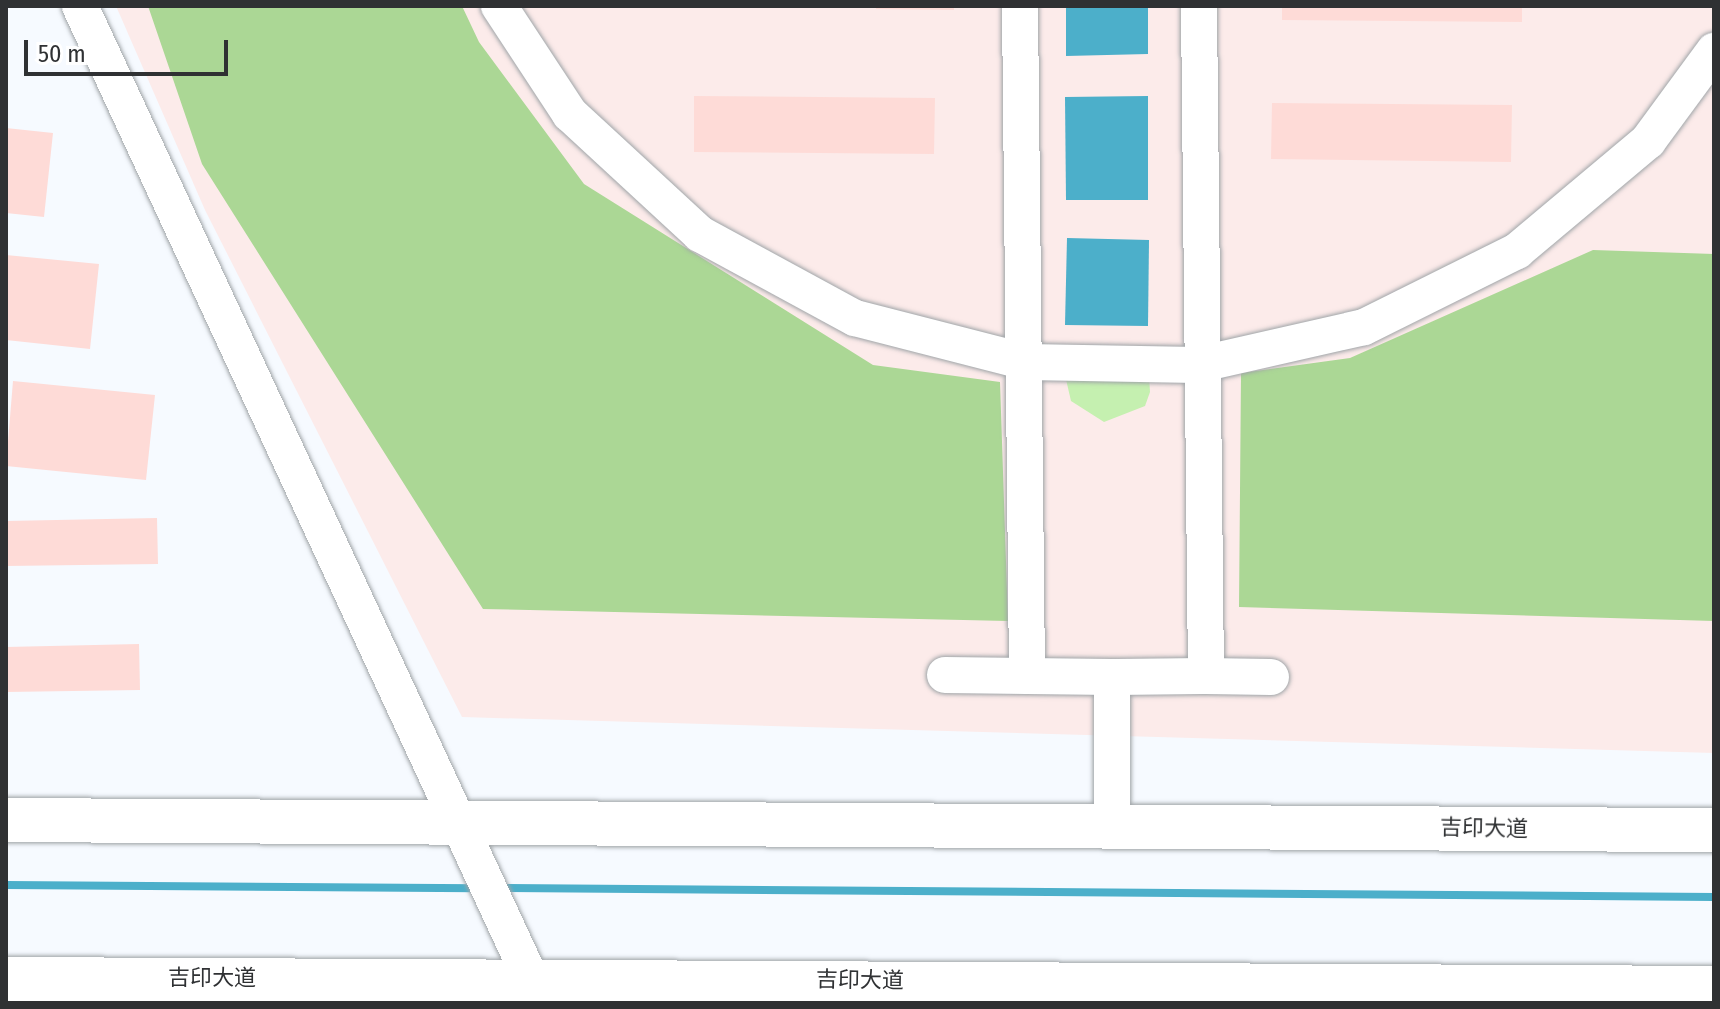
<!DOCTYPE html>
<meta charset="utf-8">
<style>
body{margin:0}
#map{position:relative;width:1720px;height:1009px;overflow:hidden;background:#f6faff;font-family:"Fira Sans Condensed","Noto Sans SC",sans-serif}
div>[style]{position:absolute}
.education>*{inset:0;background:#fcebea}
.green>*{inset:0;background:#c5f0b0}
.forest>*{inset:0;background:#abd795}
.water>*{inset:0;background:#4cafca}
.stream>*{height:8px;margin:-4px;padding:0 4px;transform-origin:4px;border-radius:4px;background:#4cafca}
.building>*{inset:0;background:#fedbd7}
.roads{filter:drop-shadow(0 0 2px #a0a5a8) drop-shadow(0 0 2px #a0a5a8)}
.minor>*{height:36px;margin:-18px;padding:0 18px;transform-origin:18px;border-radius:18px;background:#fff}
.major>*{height:44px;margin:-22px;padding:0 22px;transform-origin:22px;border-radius:22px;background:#fff}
span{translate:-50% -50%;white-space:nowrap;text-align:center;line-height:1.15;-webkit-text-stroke:8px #fff;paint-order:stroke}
.street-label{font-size:22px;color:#2f3133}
.frame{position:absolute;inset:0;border:8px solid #2f3133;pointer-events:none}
.scale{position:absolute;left:24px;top:40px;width:204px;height:36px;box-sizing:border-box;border:4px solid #2f3133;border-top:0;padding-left:10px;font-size:24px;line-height:28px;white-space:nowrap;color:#2f3133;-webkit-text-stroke:6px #fff;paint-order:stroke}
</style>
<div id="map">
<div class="education">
<div style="clip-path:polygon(116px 6px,1714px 6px,1714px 753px,462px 717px,205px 210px)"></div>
</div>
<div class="green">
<div style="clip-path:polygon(1065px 375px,1149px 375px,1150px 392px,1145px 406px,1104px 422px,1071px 401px)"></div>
</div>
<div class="forest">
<div style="clip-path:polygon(148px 6px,462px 6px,479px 42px,584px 184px,873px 365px,1000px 382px,1008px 621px,483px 609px,202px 164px)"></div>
<div style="clip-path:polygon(1593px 250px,1714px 254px,1714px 621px,1239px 607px,1241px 373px,1350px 358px)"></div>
</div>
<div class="water">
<div style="clip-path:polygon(1066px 6px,1148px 6px,1148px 54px,1066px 56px)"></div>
<div style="clip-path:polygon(1148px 96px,1148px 200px,1066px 200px,1065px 97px)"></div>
<div style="clip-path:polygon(1067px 238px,1149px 240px,1148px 326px,1065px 325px)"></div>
</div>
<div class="stream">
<div style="left:6px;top:885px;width:471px;rotate:0.4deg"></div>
<div style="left:499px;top:888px;width:1215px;rotate:0.42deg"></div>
</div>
<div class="building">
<div style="clip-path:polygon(876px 6px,954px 6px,954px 10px,876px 9px)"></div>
<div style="clip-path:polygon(1282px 6px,1522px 6px,1522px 22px,1282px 20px)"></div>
<div style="clip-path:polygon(694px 96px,935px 98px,934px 154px,694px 152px)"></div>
<div style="clip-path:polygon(1272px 103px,1512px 105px,1511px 162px,1271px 159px)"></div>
<div style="clip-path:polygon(6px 128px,53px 133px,44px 217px,6px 213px)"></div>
<div style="clip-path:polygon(6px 255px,99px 264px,90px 349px,6px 340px)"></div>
<div style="clip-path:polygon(13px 381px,155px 395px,146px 480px,6px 466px)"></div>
<div style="clip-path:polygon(157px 518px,158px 564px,6px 566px,6px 521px)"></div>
<div style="clip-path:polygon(139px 644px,140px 690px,6px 692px,6px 647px)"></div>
</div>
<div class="roads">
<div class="minor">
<div style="left:80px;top:6px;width:1070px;rotate:65.14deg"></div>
<div style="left:499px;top:6px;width:129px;rotate:56.7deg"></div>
<div style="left:570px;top:114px;width:177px;rotate:42.7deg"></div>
<div style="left:700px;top:234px;width:176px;rotate:28.5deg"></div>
<div style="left:855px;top:318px;width:177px;rotate:14.4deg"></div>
<div style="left:1026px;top:362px;width:171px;rotate:1deg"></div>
<div style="left:1197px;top:365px;width:171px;rotate:-12.8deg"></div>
<div style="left:1364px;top:327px;width:171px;rotate:-26.4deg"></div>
<div style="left:1517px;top:251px;width:171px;rotate:-40deg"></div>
<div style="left:1648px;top:141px;width:112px;rotate:-53.7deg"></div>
<div style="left:1020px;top:6px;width:670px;rotate:89.4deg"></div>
<div style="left:1027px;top:676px;width:85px;rotate:0.7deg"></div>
<div style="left:1112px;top:677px;width:147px;rotate:90deg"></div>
<div style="left:945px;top:675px;width:82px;rotate:0.7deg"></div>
<div style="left:1206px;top:676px;width:65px;rotate:0.9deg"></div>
<div style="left:1112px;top:677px;width:94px;rotate:-0.6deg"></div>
<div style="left:1206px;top:676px;width:670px;rotate:-90.6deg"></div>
</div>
<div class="major">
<div style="left:6px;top:820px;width:1708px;rotate:0.34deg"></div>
<div style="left:6px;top:979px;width:1708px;rotate:0.3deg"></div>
</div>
</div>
<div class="street-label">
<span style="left:1484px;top:828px;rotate:1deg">吉印大道</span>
<span style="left:212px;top:978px">吉印大道</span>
<span style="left:860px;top:980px;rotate:1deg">吉印大道</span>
</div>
<div class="frame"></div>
<div class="scale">50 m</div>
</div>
